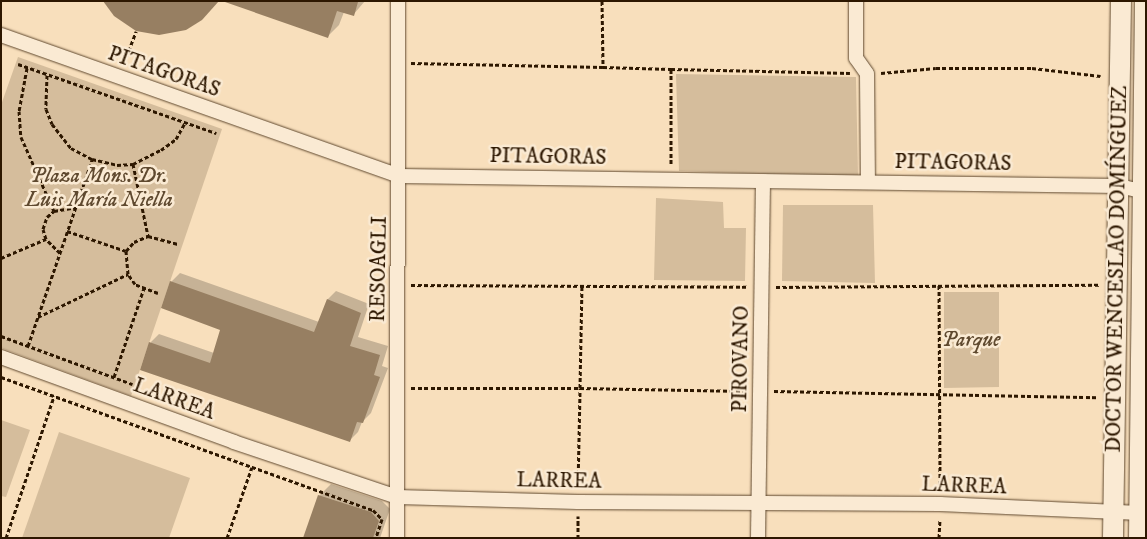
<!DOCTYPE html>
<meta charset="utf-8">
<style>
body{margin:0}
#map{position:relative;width:1147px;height:539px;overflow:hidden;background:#f8dfbc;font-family:"IM FELL DW Pica",serif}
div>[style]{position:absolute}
.green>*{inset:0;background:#d5bd9c}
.shadow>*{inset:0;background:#0003}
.building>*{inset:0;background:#977f62}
.path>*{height:3px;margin-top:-1.5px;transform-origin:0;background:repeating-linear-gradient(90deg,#2d1700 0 4px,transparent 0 6.5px)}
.roads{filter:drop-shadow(0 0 1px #60492f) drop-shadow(0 0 1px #60492f)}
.street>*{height:14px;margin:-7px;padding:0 7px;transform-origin:7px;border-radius:7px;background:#faead3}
.secondary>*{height:20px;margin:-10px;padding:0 10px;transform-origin:10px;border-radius:10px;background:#faead3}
span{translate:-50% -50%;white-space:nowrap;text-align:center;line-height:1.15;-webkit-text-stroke:5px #faead3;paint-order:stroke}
.street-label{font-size:21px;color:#2d1700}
.park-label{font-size:21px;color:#5f492f;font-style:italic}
.frame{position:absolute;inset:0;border:2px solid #2d1700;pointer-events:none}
</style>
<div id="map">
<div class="green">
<div style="clip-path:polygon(18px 57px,222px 129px,131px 396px,1px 348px,1px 105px)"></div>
<div style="clip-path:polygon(676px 74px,856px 77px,858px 177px,679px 171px)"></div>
<div style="clip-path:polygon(656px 198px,723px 202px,724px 228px,746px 228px,745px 281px,654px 280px)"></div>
<div style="clip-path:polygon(783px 205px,873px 205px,875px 283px,782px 281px)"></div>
<div style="clip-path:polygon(944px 292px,999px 292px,999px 387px,944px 388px)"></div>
<div style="clip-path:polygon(1px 420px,30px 430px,6px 497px,1px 496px)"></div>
<div style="clip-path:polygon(59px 432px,190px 478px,169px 538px,22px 538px)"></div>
</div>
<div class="shadow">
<div style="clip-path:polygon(228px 1px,365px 1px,353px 15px,344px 12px,339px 25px,328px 36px)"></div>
<div style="clip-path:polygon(180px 273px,319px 322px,328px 299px,336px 291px,369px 304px,358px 337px,388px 346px,382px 366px,388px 368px,371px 413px,362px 422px,358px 432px,349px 441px,142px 369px,151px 342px,159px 334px,214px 353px,221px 329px,171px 282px)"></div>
<div style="clip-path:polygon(331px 484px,382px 501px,390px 509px,380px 538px,304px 538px,319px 496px)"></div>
</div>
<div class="building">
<div style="clip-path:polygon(103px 1px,219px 1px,202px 20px,186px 30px,159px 35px,136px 31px,114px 16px)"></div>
<div style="clip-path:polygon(225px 2px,357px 1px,358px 2px,354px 16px,337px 11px,328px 38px)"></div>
<div style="clip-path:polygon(170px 281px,314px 332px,327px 299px,361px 313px,350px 346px,380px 355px,374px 375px,380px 377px,363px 423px,357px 422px,350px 442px,140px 370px,149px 342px,210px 363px,220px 330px,161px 308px)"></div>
<div style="clip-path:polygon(318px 495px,371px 512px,379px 521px,373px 538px,303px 538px)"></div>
</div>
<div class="path">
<div style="left:602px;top:1px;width:66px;rotate:89.1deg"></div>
<div style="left:603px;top:67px;width:68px;rotate:1.7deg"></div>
<div style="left:671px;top:69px;width:95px;rotate:90deg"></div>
<div style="left:124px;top:63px;width:34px;rotate:-69deg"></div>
<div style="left:411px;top:63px;width:192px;rotate:1.2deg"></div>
<div style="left:18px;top:64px;width:210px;rotate:19.2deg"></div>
<div style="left:27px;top:68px;width:44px;rotate:100.5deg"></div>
<div style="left:19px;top:111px;width:26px;rotate:86deg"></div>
<div style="left:21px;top:137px;width:81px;rotate:66deg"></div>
<div style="left:671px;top:69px;width:179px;rotate:1.3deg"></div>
<div style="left:881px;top:73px;width:55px;rotate:-5.2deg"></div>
<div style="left:936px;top:68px;width:96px"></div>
<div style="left:1032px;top:68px;width:69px;rotate:6.6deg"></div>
<div style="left:47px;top:75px;width:34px;rotate:92deg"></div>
<div style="left:46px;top:109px;width:16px;rotate:68deg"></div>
<div style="left:52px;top:124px;width:31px;rotate:52deg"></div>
<div style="left:71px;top:148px;width:24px;rotate:28deg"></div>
<div style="left:92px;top:159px;width:26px;rotate:13deg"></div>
<div style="left:117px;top:165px;width:16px;rotate:-4deg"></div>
<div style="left:133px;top:164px;width:31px;rotate:-27deg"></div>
<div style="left:161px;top:150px;width:19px;rotate:-36deg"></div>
<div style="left:176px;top:139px;width:18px;rotate:-61deg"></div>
<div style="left:133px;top:164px;width:74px;rotate:78.2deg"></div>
<div style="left:67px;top:231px;width:62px;rotate:18.7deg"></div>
<div style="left:60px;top:253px;width:20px;rotate:-135deg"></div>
<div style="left:46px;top:239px;width:10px;rotate:-107deg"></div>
<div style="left:43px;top:229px;width:13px;rotate:-72deg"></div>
<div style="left:47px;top:217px;width:9px;rotate:-41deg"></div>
<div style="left:54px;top:211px;width:22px;rotate:-10deg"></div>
<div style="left:1px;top:258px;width:49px;rotate:-22.9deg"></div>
<div style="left:411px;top:285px;width:336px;rotate:0.3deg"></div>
<div style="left:939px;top:285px;width:205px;rotate:89.7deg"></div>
<div style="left:776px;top:287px;width:323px;rotate:-0.4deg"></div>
<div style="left:158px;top:293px;width:25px;rotate:-159deg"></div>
<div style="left:135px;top:284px;width:12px;rotate:-125deg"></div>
<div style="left:128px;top:274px;width:23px;rotate:-95deg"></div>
<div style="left:126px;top:251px;width:12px;rotate:-48deg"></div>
<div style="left:134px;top:242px;width:15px;rotate:-23deg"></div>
<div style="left:148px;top:236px;width:31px;rotate:15deg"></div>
<div style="left:38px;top:317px;width:100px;rotate:-25.5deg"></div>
<div style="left:1px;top:336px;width:140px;rotate:20.1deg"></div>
<div style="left:28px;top:346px;width:197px;rotate:-71deg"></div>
<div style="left:1px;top:377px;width:395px;rotate:19.7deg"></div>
<div style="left:373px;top:510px;width:13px;rotate:45deg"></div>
<div style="left:382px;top:519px;width:20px;rotate:108deg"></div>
<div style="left:114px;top:377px;width:94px;rotate:-71.4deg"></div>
<div style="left:411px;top:388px;width:169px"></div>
<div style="left:580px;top:388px;width:102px;rotate:-88.9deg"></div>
<div style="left:774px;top:391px;width:324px;rotate:1.1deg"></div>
<div style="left:578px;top:487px;width:99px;rotate:-88.8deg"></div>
<div style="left:580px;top:388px;width:165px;rotate:1deg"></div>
<div style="left:6px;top:538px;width:150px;rotate:-71.3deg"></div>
<div style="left:227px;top:538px;width:75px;rotate:-70.6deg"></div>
<div style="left:578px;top:538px;width:22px;rotate:-90deg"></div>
<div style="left:939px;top:538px;width:19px;rotate:-87deg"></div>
</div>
<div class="roads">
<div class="street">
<div style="left:856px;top:1px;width:57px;rotate:90deg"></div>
<div style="left:856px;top:58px;width:19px;rotate:55deg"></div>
<div style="left:867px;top:74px;width:108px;rotate:89.5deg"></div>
<div style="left:1px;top:35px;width:422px;rotate:19.5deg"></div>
<div style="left:399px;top:176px;width:720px;rotate:0.8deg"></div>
<div style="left:1119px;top:186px;width:28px;rotate:13deg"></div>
<div style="left:1px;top:357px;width:248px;rotate:20deg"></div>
<div style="left:234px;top:442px;width:172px;rotate:18.6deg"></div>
<div style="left:397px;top:497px;width:181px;rotate:1.6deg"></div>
<div style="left:578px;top:502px;width:362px;rotate:0.3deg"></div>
<div style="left:940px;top:504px;width:200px;rotate:2.6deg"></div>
<div style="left:397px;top:538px;width:537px;rotate:-89.89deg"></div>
<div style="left:758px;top:538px;width:357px;rotate:-89.2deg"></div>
</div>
<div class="secondary">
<div style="left:1113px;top:538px;width:537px;rotate:-89.15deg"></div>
<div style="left:1139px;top:538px;width:537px;rotate:-89.36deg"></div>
</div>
</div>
<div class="street-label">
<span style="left:164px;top:72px;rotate:19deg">PITAGORAS</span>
<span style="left:548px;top:157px;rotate:1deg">PITAGORAS</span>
<span style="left:953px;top:163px;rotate:1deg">PITAGORAS</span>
<span style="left:379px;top:269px;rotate:-89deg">RESOAGLI</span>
<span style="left:1117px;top:269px;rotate:-89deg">DOCTOR WENCESLAO DOMÍNGUEZ</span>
<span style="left:741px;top:359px;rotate:-89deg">PIROVANO</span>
<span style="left:174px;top:399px;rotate:20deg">LARREA</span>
<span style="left:559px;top:481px;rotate:1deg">LARREA</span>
<span style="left:964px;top:486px;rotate:2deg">LARREA</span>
</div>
<div class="park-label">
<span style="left:99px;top:188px">Plaza Mons. Dr.<br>Luis María Niella</span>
<span style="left:971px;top:340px">Parque</span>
</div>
<div class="frame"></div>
</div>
